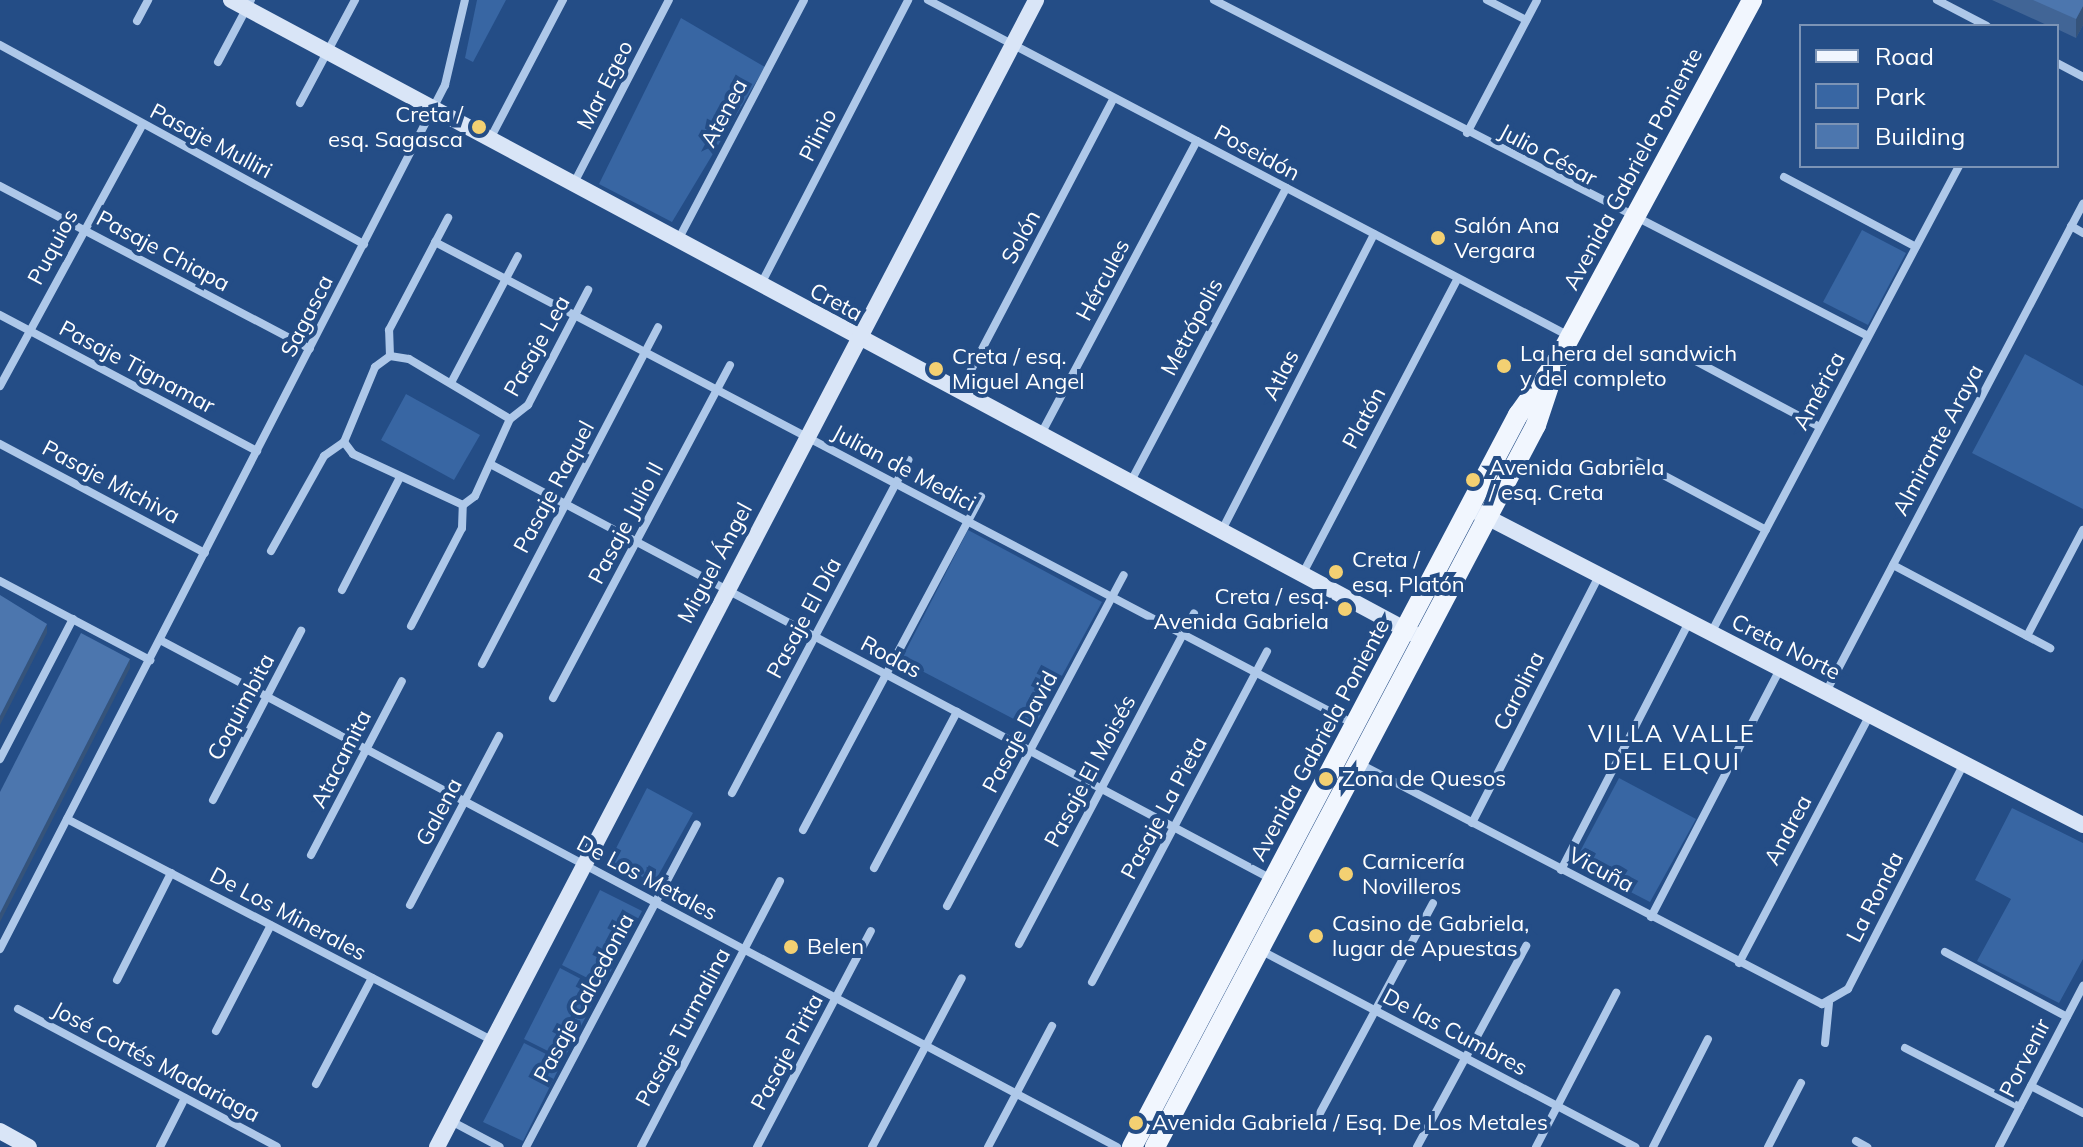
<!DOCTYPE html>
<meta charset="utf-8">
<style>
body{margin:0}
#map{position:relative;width:2083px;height:1147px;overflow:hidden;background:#244d86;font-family:Mulish,sans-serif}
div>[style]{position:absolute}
.green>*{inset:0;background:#3866a3}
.street>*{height:8px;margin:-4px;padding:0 4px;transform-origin:4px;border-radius:4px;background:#aec8e9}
.secondary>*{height:16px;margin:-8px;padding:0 8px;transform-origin:8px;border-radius:8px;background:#d9e5f7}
.primary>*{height:20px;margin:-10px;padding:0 10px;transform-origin:10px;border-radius:10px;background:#f1f6fe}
.wall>*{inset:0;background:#416596}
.shaded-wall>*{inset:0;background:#35537a}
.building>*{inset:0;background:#4c76ae}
.dots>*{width:22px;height:22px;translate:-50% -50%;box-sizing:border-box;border:4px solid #244d86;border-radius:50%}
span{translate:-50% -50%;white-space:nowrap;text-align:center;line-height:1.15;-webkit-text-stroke:8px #244d86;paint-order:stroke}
.street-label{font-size:22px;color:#fff}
.poi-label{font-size:22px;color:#fff}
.right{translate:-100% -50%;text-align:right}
.left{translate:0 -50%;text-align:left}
.neighbourhood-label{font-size:24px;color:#fff;letter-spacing:2px}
.legend{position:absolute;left:1799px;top:24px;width:260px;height:144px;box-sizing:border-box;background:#244d86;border:2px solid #7c94b6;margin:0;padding:10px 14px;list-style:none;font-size:24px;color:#fff}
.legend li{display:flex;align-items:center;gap:16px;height:40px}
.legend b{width:40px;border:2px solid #7c94b6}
</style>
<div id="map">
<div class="green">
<div style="clip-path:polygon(477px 0,506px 0,473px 62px,465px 58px)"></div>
<div style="clip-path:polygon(681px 18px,765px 67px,672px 222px,599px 184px)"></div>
<div style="clip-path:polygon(1862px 230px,1906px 253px,1868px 325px,1823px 302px)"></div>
<div style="clip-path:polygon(2025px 354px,2083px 386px,2083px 509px,1972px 453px)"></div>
<div style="clip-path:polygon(406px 394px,480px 435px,454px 480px,381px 440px)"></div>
<div style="clip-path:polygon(968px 530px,1102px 602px,1033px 729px,901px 660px)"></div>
<div style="clip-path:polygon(1619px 778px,1696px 819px,1650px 902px,1574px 863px)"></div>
<div style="clip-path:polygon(647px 788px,693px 813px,654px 883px,610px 860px)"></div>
<div style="clip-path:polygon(2012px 808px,2083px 843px,2083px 959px,2059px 1003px,1977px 961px,2011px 899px,1975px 880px)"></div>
<div style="clip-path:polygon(600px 890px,642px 911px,603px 986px,562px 965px)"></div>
<div style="clip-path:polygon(560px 968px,600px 989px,564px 1059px,524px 1039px)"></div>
<div style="clip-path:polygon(524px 1043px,562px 1062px,523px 1141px,483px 1122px)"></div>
</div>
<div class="street">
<div style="left:928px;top:0;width:724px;rotate:27.66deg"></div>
<div style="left:1214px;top:0;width:735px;rotate:27.19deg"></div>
<div style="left:1487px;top:0;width:44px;rotate:27.1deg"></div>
<div style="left:1937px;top:0;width:56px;rotate:27.5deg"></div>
<div style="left:137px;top:21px;width:24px;rotate:-62deg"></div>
<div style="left:0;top:45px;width:415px;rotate:28.7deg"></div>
<div style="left:218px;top:62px;width:70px;rotate:-62deg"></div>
<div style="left:2057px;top:63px;width:30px;rotate:28deg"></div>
<div style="left:300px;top:103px;width:117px;rotate:-61.9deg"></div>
<div style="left:1467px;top:133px;width:150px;rotate:-62.2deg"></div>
<div style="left:490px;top:139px;width:157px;rotate:-62.3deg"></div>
<div style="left:1784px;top:177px;width:149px;rotate:27.9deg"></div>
<div style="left:574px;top:183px;width:206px;rotate:-62.6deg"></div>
<div style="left:0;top:186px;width:350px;rotate:27.7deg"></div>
<div style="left:2071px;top:226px;width:14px;rotate:30deg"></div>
<div style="left:435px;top:242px;width:1038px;rotate:27.68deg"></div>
<div style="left:677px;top:242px;width:273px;rotate:-62.3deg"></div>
<div style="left:760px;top:286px;width:322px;rotate:-62.6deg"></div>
<div style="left:0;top:315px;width:291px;rotate:27.9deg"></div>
<div style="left:390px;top:356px;width:26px;rotate:-92deg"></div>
<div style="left:389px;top:330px;width:127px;rotate:-62.2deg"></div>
<div style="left:1690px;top:358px;width:147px;rotate:28deg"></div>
<div style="left:452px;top:381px;width:141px;rotate:-62.2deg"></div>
<div style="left:0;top:386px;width:295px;rotate:-61.4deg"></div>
<div style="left:960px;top:391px;width:331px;rotate:-62.3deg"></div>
<div style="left:510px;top:419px;width:23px;rotate:-38deg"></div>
<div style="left:528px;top:405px;width:130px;rotate:-62.4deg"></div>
<div style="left:1041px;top:434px;width:332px;rotate:-62deg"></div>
<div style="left:344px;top:442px;width:81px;rotate:-67.5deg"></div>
<div style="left:375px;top:367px;width:19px;rotate:-36deg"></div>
<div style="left:390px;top:356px;width:19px;rotate:9deg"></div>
<div style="left:409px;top:359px;width:117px;rotate:30.7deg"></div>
<div style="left:344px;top:442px;width:15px;rotate:53deg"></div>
<div style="left:353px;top:454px;width:121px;rotate:24.9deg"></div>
<div style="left:0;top:444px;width:232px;rotate:28deg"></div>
<div style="left:1637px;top:461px;width:146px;rotate:28.1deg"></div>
<div style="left:492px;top:465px;width:884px;rotate:27.98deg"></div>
<div style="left:1130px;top:483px;width:334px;rotate:-62.1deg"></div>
<div style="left:463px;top:505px;width:15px;rotate:-37deg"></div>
<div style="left:475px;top:496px;width:85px;rotate:-65.6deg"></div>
<div style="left:1221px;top:532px;width:335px;rotate:-62.8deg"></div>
<div style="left:271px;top:551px;width:109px;rotate:-60.8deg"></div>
<div style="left:324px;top:456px;width:24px;rotate:-35deg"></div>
<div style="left:1893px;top:565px;width:178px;rotate:27.9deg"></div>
<div style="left:1302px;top:575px;width:335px;rotate:-62.3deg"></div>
<div style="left:0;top:581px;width:170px;rotate:27.8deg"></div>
<div style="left:342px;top:590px;width:125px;rotate:-62.8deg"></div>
<div style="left:411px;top:626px;width:110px;rotate:-62.5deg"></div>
<div style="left:462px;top:528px;width:23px;rotate:-88deg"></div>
<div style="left:1711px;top:633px;width:529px;rotate:-62.03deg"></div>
<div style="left:2027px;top:636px;width:120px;rotate:-62.2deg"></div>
<div style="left:160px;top:640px;width:1083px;rotate:27.91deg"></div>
<div style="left:482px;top:664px;width:380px;rotate:-62.4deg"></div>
<div style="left:1826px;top:692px;width:552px;rotate:-62.23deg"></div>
<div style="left:553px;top:698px;width:377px;rotate:-62deg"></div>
<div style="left:0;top:759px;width:158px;rotate:-62.5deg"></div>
<div style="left:1358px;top:763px;width:523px;rotate:27.45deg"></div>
<div style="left:1822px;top:1004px;width:30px;rotate:-30deg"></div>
<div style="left:1848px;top:989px;width:254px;rotate:-62.8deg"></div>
<div style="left:732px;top:793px;width:377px;rotate:-62.1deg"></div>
<div style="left:213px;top:800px;width:191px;rotate:-62.5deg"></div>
<div style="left:67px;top:819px;width:478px;rotate:27.5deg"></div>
<div style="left:1472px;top:823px;width:278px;rotate:-62.8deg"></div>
<div style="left:803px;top:830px;width:378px;rotate:-61.9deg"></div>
<div style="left:311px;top:855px;width:196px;rotate:-62.4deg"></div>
<div style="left:874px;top:868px;width:177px;rotate:-62deg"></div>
<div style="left:1561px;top:870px;width:279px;rotate:-62.7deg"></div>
<div style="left:410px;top:905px;width:191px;rotate:-62.2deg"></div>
<div style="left:947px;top:906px;width:375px;rotate:-61.9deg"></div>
<div style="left:1651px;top:917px;width:280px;rotate:-62.5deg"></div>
<div style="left:1019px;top:944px;width:374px;rotate:-62.1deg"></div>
<div style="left:0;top:949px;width:972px;rotate:-62.75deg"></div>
<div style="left:445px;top:85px;width:87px;rotate:-76.8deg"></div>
<div style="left:1260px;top:950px;width:424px;rotate:27.7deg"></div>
<div style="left:1945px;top:952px;width:138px;rotate:28deg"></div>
<div style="left:1739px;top:963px;width:280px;rotate:-62.2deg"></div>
<div style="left:117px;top:980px;width:120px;rotate:-63.2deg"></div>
<div style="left:1092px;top:982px;width:374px;rotate:-62.1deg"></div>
<div style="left:18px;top:1009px;width:293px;rotate:28deg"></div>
<div style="left:216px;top:1031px;width:119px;rotate:-62.6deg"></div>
<div style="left:1825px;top:1043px;width:40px;rotate:-84.3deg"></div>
<div style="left:1905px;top:1048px;width:129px;rotate:27.2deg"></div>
<div style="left:316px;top:1084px;width:120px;rotate:-62.2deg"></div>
<div style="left:2031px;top:1086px;width:59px;rotate:27.4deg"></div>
<div style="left:451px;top:1121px;width:55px;rotate:28deg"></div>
<div style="left:1313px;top:1126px;width:253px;rotate:-61.7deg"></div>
<div style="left:1856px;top:1141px;width:13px;rotate:29deg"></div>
<div style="left:160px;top:1147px;width:55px;rotate:-63deg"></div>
<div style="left:526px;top:1147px;width:365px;rotate:-62.1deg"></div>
<div style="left:641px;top:1147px;width:300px;rotate:-62.4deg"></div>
<div style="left:757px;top:1147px;width:244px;rotate:-62.2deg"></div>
<div style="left:872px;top:1147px;width:191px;rotate:-62deg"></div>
<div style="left:988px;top:1147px;width:137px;rotate:-62.1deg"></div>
<div style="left:1417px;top:1147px;width:229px;rotate:-61.5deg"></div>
<div style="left:1536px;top:1147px;width:174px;rotate:-62.5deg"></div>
<div style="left:1653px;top:1147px;width:121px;rotate:-63deg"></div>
<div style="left:1768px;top:1147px;width:72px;rotate:-62.7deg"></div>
<div style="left:1999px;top:1147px;width:182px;rotate:-62.4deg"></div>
</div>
<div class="secondary">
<div style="left:231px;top:0;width:1342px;rotate:28.19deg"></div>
<div style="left:1477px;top:512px;width:682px;rotate:27.32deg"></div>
<div style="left:0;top:1131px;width:33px;rotate:29deg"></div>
<div style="left:437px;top:1147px;width:1294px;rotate:-62.42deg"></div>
</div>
<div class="primary">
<div style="left:1132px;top:1147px;width:828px;rotate:-62.2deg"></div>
<div style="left:1518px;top:415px;width:67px;rotate:-54.2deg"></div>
<div style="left:1557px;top:361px;width:410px;rotate:-61.6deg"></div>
<div style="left:1155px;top:1147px;width:816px;rotate:-62.18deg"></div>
<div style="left:1536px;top:425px;width:63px;rotate:-71.6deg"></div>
</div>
<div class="wall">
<div style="clip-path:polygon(1992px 0,2083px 0,2083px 25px,2076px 38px,2057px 29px,2057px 26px,2049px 26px)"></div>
</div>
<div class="shaded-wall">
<div style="clip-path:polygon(2083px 6px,2083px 25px,2076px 38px,2076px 19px)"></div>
<div style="clip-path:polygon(47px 624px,47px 633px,0 725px,0 716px)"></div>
<div style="clip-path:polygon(130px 659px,130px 668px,0 922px,0 913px)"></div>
</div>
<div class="building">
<div style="clip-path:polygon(2033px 0,2083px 0,2083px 6px,2076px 19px)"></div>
<div style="clip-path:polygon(0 595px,47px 624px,0 716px)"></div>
<div style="clip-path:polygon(81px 633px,130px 659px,0 913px,0 792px)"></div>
</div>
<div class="dots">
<div style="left:479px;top:127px;background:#f3d072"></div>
<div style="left:1438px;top:238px;background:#f3d072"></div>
<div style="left:1504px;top:366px;background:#f3d072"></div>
<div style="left:936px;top:369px;background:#f3d072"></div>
<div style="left:1473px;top:480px;background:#f3d072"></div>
<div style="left:1336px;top:572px;background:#f3d072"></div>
<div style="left:1345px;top:609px;background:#f3d072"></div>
<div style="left:1326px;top:779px;background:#f3d072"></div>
<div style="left:1346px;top:874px;background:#f3d072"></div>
<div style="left:1316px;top:936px;background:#f3d072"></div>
<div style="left:791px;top:947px;background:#f3d072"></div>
<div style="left:1136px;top:1123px;background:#f3d072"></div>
</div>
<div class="street-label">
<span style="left:605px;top:85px;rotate:-63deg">Mar Egeo</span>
<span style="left:724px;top:113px;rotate:-62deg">Atenea</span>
<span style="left:818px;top:135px;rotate:-63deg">Plinio</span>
<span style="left:211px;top:141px;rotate:28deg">Pasaje Mulliri</span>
<span style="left:1257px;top:153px;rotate:28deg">Poseidón</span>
<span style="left:1548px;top:155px;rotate:28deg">Julio César</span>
<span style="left:1633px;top:169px;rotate:-62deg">Avenida Gabriela Poniente</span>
<span style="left:1021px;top:237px;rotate:-62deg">Solón</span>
<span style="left:53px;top:247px;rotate:-62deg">Puquios</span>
<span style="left:163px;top:251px;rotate:28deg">Pasaje Chiapa</span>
<span style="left:1103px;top:280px;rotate:-62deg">Hércules</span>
<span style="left:836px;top:302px;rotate:28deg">Creta</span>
<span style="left:307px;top:316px;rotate:-63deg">Sagasca</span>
<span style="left:1192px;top:327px;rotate:-62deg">Metrópolis</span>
<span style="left:537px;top:346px;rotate:-61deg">Pasaje Lea</span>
<span style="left:137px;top:367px;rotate:28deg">Pasaje Tignamar</span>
<span style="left:1281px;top:375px;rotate:-63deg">Atlas</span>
<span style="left:1819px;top:391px;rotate:-62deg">América</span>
<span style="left:1364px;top:418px;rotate:-62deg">Platón</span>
<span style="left:1938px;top:440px;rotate:-62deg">Almirante Araya</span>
<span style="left:904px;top:468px;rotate:28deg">Julian de Medici</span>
<span style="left:111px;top:482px;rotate:28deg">Pasaje Michiva</span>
<span style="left:554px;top:487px;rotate:-62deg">Pasaje Raquel</span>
<span style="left:626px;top:523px;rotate:-62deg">Pasaje Julio II</span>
<span style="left:715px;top:563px;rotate:-62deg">Miguel Ángel</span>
<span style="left:804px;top:618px;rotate:-62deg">Pasaje El Día</span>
<span style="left:1786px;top:647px;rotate:27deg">Creta Norte</span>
<span style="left:891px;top:657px;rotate:28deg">Rodas</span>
<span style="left:1519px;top:691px;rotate:-63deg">Carolina</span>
<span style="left:241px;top:707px;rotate:-62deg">Coquimbita</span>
<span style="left:1020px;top:732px;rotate:-62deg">Pasaje David</span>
<span style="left:1320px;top:740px;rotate:-62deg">Avenida Gabriela Poniente</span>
<span style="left:341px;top:759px;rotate:-63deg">Atacamita</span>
<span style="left:1090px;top:771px;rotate:-62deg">Pasaje El Moisés</span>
<span style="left:1164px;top:808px;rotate:-62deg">Pasaje La Pieta</span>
<span style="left:439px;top:812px;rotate:-62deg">Galena</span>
<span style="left:1788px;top:830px;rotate:-62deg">Andrea</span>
<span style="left:1601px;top:870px;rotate:28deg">Vicuña</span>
<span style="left:647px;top:878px;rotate:28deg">De Los Metales</span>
<span style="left:1875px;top:897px;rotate:-63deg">La Ronda</span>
<span style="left:288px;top:914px;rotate:28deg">De Los Minerales</span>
<span style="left:584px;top:998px;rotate:-62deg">Pasaje Calcedonia</span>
<span style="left:683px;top:1027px;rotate:-62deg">Pasaje Turmalina</span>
<span style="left:1455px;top:1032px;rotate:28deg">De las Cumbres</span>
<span style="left:787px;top:1052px;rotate:-62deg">Pasaje Pirita</span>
<span style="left:2025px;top:1058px;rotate:-63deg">Porvenir</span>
<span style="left:156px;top:1062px;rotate:28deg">José Cortés Madariaga</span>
</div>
<div class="poi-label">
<span class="right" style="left:463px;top:127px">Creta /<br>esq. Sagasca</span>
<span class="left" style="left:1454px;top:238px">Salón Ana<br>Vergara</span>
<span class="left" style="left:1520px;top:366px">La hera del sandwich<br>y del completo</span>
<span class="left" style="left:952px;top:369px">Creta / esq.<br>Miguel Angel</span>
<span class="left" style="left:1489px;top:480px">Avenida Gabriela<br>/ esq. Creta</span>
<span class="left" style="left:1352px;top:572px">Creta /<br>esq. Platón</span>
<span class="right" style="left:1329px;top:609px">Creta / esq.<br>Avenida Gabriela</span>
<span class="left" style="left:1342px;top:779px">Zona de Quesos</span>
<span class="left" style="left:1362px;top:874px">Carnicería<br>Novilleros</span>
<span class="left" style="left:1332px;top:936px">Casino de Gabriela,<br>lugar de Apuestas</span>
<span class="left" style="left:807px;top:947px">Belen</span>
<span class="left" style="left:1152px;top:1123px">Avenida Gabriela / Esq. De Los Metales</span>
</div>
<div class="neighbourhood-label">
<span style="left:1672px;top:748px">VILLA VALLE<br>DEL ELQUI</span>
</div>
<ul class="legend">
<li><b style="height:10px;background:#f1f6fe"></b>Road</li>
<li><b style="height:22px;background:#3866a3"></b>Park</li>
<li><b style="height:22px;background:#4c76ae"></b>Building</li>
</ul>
</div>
